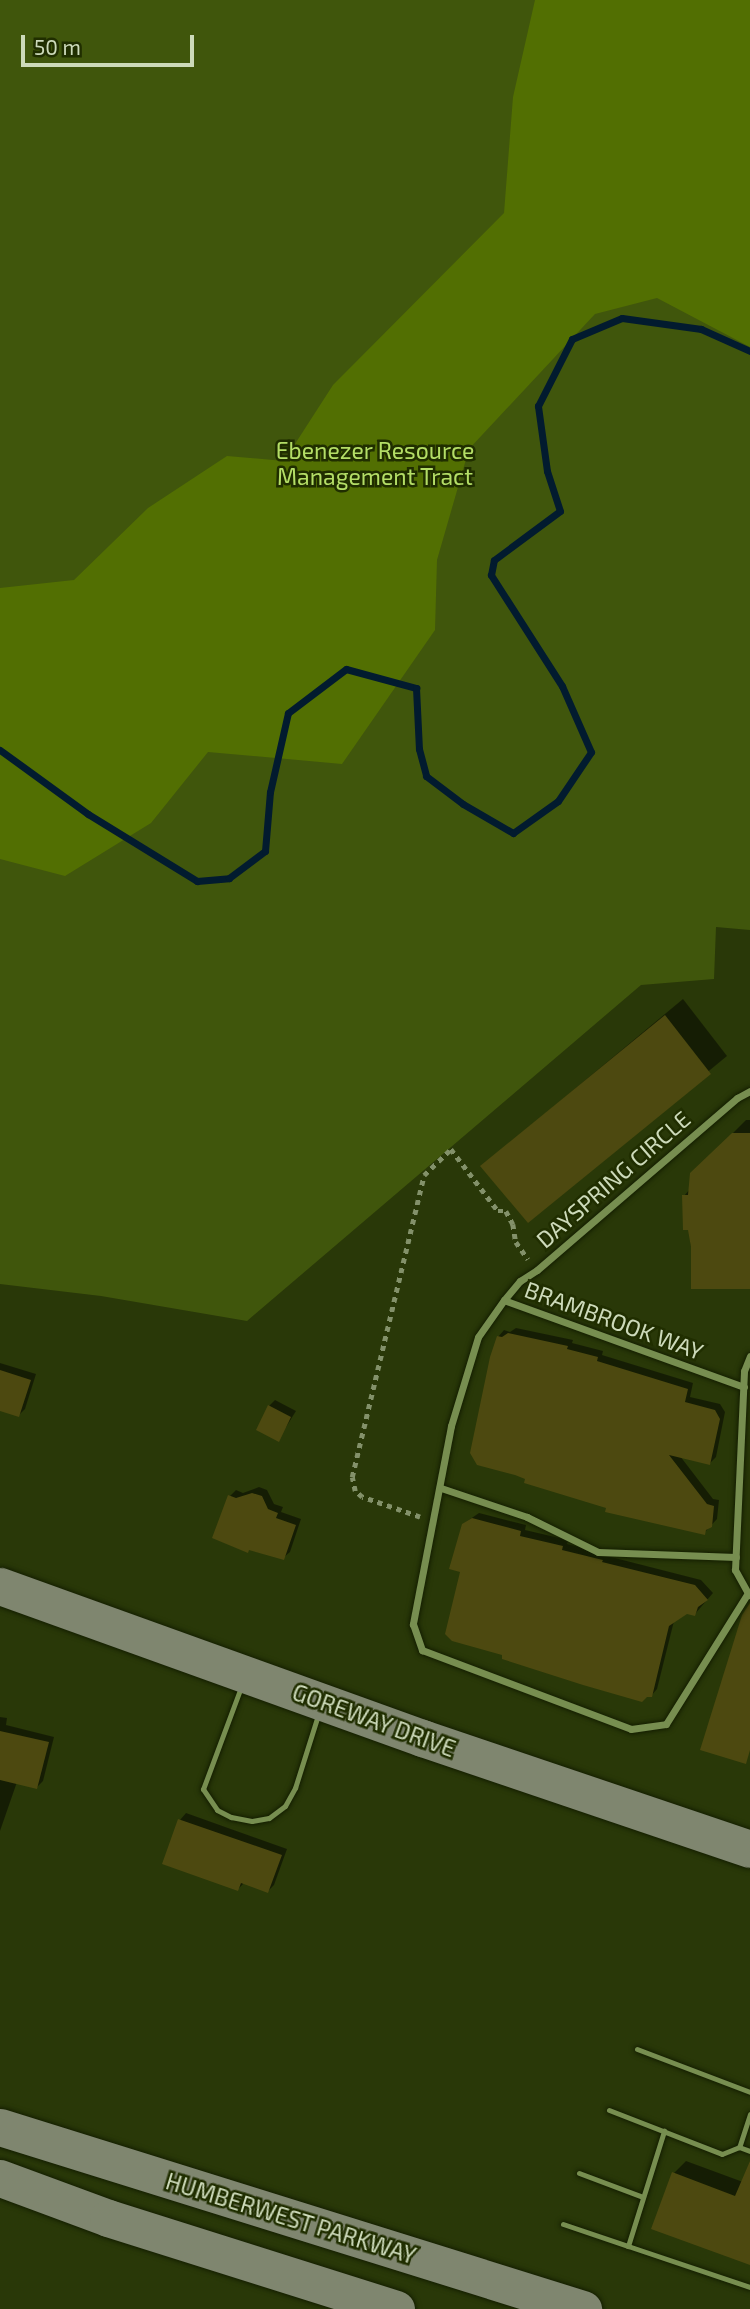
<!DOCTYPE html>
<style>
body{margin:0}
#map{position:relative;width:750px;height:2309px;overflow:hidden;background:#293808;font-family:"Exo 2",sans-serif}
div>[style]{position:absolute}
.green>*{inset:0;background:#40560c}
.forest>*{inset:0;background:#526f02}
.shadow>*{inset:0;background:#0007}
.stream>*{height:7px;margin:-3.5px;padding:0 3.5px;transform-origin:3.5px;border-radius:3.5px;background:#021b2f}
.building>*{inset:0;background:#4d4910}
.path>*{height:4.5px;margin-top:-2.25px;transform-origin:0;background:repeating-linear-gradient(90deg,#83916a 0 5px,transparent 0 10px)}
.roads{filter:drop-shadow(0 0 2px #141e00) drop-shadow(0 0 2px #141e00)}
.lane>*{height:5px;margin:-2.5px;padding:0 2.5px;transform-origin:2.5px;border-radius:2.5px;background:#778e50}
.street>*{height:7px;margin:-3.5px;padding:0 3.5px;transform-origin:3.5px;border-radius:3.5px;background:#778e50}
.secondary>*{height:37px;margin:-18.5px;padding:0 18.5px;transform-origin:18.5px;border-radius:18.5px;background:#7f866f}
span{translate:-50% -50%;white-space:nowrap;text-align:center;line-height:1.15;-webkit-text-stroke:5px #202e00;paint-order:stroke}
.park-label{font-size:23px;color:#b4de66}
.street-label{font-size:23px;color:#cddaba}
.scale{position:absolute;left:21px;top:35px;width:173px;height:32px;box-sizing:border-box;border:4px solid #cddaba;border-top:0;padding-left:9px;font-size:21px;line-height:24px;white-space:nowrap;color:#cddaba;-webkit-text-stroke:5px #202e00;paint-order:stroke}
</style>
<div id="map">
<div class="green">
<div style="clip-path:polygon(0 0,750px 0,750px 930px,716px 927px,714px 979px,641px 985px,247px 1321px,101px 1296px,0 1284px)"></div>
</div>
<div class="forest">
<div style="clip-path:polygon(535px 0,750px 0,750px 347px,657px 298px,595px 314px,469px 449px,437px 560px,435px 630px,342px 764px,208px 752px,151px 823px,65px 876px,0 859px,0 588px,74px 580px,148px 508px,227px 456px,284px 461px,333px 385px,504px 213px,513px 97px)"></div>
</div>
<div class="shadow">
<div style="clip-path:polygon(683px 999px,727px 1056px,528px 1220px,482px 1166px)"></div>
<div style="clip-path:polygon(746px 1120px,750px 1120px,750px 1287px,693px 1287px,690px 1228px,684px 1196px,690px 1189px,692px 1174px)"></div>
<div style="clip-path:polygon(516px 1328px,573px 1340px,572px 1343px,603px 1351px,602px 1355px,693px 1383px,690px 1397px,720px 1404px,725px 1412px,716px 1457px,710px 1463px,680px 1456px,713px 1499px,719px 1500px,717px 1519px,704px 1533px,609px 1507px,498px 1337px,504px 1330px,510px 1332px)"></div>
<div style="clip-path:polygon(0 1363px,36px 1374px,25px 1409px,19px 1415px,0 1409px)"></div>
<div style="clip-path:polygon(275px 1400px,296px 1411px,278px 1440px,269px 1406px)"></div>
<div style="clip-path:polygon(259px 1487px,267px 1490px,274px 1504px,283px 1507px,281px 1512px,301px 1519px,290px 1552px,283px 1558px,230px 1496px,236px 1490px,243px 1493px)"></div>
<div style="clip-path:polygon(479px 1513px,526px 1525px,525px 1530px,568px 1540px,567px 1544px,608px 1554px,607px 1556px,701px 1580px,713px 1593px,695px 1614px,687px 1612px,674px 1621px,657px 1689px,651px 1696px,462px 1570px,463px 1524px)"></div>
<div style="clip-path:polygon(0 1717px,7px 1718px,6px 1725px,54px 1737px,43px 1781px,37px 1787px,17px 1782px,0 1831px)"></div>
<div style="clip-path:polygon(186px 1813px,287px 1849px,274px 1885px,268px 1891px,244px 1883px,238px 1889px,164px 1863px,180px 1820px)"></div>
<div style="clip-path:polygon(686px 2161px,743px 2182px,750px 2166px,750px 2263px,674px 2173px)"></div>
</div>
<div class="stream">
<div style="left:0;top:750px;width:109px;rotate:36deg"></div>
<div style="left:88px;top:814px;width:128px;rotate:31.6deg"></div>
<div style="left:197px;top:881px;width:32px;rotate:-5deg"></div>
<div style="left:229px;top:878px;width:45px;rotate:-36.9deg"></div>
<div style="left:265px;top:851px;width:59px;rotate:-85.2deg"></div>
<div style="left:270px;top:792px;width:81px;rotate:-77.2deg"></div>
<div style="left:288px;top:713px;width:73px;rotate:-37.2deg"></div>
<div style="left:346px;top:669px;width:73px;rotate:15.2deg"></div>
<div style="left:416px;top:688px;width:61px;rotate:87.2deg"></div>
<div style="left:419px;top:749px;width:28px;rotate:75deg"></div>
<div style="left:426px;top:776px;width:46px;rotate:37.1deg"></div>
<div style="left:463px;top:804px;width:58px;rotate:30.1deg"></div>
<div style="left:513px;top:833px;width:55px;rotate:-35.4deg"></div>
<div style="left:558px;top:801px;width:59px;rotate:-56deg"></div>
<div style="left:591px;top:752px;width:72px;rotate:-113.7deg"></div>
<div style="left:562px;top:686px;width:132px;rotate:-122.6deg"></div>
<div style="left:491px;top:575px;width:15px;rotate:-79deg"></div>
<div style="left:494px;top:560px;width:82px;rotate:-36.6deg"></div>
<div style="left:560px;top:511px;width:42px;rotate:-108deg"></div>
<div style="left:547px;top:471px;width:66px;rotate:-97.9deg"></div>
<div style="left:538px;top:406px;width:75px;rotate:-63.1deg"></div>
<div style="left:572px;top:339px;width:54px;rotate:-22.8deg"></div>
<div style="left:622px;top:318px;width:80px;rotate:7.9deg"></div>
<div style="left:701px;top:329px;width:54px;rotate:24.2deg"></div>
</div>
<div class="building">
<div style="clip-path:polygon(665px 1015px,711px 1074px,528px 1223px,480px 1166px)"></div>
<div style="clip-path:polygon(732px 1133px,750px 1133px,750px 1289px,691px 1289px,691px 1247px,688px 1230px,683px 1230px,682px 1195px,688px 1195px,690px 1173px)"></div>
<div style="clip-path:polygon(508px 1333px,568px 1346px,567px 1349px,598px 1357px,597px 1361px,688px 1389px,685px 1402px,715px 1410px,720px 1419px,710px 1465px,669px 1455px,707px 1504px,714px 1506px,712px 1527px,706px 1530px,705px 1535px,605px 1512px,606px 1508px,524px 1483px,525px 1479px,515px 1475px,477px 1465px,470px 1453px,490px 1357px,497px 1336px,502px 1337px)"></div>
<div style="clip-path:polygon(0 1370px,31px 1380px,19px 1417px,0 1411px)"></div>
<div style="clip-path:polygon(268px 1405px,291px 1417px,279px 1442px,256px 1430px)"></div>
<div style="clip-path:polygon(252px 1493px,262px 1496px,268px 1509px,278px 1513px,276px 1518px,296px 1525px,284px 1560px,249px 1550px,248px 1553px,212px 1538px,228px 1495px,236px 1498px)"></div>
<div style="clip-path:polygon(472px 1518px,521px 1531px,520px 1536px,563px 1546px,562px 1550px,603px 1560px,602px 1562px,695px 1585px,708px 1600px,698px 1607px,695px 1616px,687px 1614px,669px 1626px,652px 1697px,647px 1697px,642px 1702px,583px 1685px,502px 1659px,502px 1655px,452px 1641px,445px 1634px,460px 1572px,449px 1569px,462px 1524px)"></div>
<div style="clip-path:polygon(750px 1603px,750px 1750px,746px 1764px,700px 1750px,742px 1615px)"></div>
<div style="clip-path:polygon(0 1731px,49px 1742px,37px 1789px,0 1780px)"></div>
<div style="clip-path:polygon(178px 1819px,282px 1855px,268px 1893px,241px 1883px,238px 1891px,162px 1864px)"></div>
<div style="clip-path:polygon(750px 2161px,750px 2265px,651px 2229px,672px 2172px,735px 2196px)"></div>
</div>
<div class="path">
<div style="left:420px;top:1517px;width:61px;rotate:-161deg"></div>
<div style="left:362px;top:1497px;width:9px;rotate:-139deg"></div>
<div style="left:355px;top:1491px;width:14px;rotate:-102deg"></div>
<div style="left:352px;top:1477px;width:310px;rotate:-76.6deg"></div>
<div style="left:424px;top:1175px;width:37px;rotate:-44deg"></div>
<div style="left:451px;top:1149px;width:78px;rotate:52.8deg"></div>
<div style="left:498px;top:1211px;width:8px"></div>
<div style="left:506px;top:1211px;width:15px;rotate:62deg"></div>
<div style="left:513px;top:1224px;width:18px;rotate:81deg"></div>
<div style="left:516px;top:1242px;width:21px;rotate:55deg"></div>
</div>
<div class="roads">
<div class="lane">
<div style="left:241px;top:1687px;width:109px;rotate:110.4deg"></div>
<div style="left:203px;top:1789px;width:25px;rotate:56deg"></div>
<div style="left:217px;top:1810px;width:16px;rotate:27deg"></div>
<div style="left:231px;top:1817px;width:21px;rotate:11deg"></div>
<div style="left:252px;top:1821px;width:17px;rotate:-10deg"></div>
<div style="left:269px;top:1818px;width:20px;rotate:-37deg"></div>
<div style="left:285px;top:1806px;width:21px;rotate:-61deg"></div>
<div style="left:295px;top:1788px;width:77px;rotate:-72.5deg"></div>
<div style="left:637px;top:2049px;width:121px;rotate:20.8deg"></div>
<div style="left:609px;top:2110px;width:121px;rotate:21.3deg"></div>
<div style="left:722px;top:2154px;width:18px;rotate:-22deg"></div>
<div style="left:750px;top:2114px;width:35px;rotate:108deg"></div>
<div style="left:739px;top:2147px;width:12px;rotate:20deg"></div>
<div style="left:579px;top:2173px;width:68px;rotate:20.6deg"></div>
<div style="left:563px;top:2224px;width:69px;rotate:18.7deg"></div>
<div style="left:628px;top:2246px;width:121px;rotate:-72.6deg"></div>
<div style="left:628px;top:2246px;width:129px;rotate:18.6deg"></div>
</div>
<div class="street">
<div style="left:504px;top:1300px;width:25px;rotate:-50deg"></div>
<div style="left:520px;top:1281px;width:20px;rotate:-33deg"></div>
<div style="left:537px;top:1270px;width:264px;rotate:-40.7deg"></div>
<div style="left:737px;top:1098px;width:15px;rotate:-28deg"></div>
<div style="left:744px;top:1387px;width:255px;rotate:-160.1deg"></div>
<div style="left:504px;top:1300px;width:45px;rotate:125.1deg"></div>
<div style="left:478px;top:1337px;width:93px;rotate:106.9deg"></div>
<div style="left:451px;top:1426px;width:202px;rotate:100.9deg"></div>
<div style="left:413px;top:1624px;width:28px;rotate:71deg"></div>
<div style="left:422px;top:1650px;width:223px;rotate:20.7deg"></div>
<div style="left:631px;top:1729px;width:35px;rotate:-8deg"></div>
<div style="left:666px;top:1724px;width:155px;rotate:-58deg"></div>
<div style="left:441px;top:1488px;width:91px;rotate:18.6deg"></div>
<div style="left:527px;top:1517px;width:79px;rotate:26.2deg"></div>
<div style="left:598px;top:1552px;width:138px;rotate:2.1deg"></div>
<div style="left:749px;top:1595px;width:29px;rotate:-119deg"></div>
<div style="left:735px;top:1570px;width:199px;rotate:-87.4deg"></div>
<div style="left:744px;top:1371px;width:16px;rotate:-68deg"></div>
</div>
<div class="secondary">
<div style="left:0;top:1586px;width:449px;rotate:19.8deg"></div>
<div style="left:422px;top:1738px;width:346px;rotate:18.7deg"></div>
<div style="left:0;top:2127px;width:611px;rotate:17.34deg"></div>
<div style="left:0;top:2178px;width:115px;rotate:20.3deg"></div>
<div style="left:108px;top:2218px;width:302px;rotate:17.5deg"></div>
</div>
</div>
<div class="park-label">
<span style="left:375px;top:463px">Ebenezer Resource<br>Management Tract</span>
</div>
<div class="street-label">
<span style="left:613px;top:1179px;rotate:-41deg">DAYSPRING CIRCLE</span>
<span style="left:614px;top:1320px;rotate:20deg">BRAMBROOK WAY</span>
<span style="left:374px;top:1720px;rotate:20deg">GOREWAY DRIVE</span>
<span style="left:291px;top:2218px;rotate:17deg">HUMBERWEST PARKWAY</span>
</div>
<div class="scale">50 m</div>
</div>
